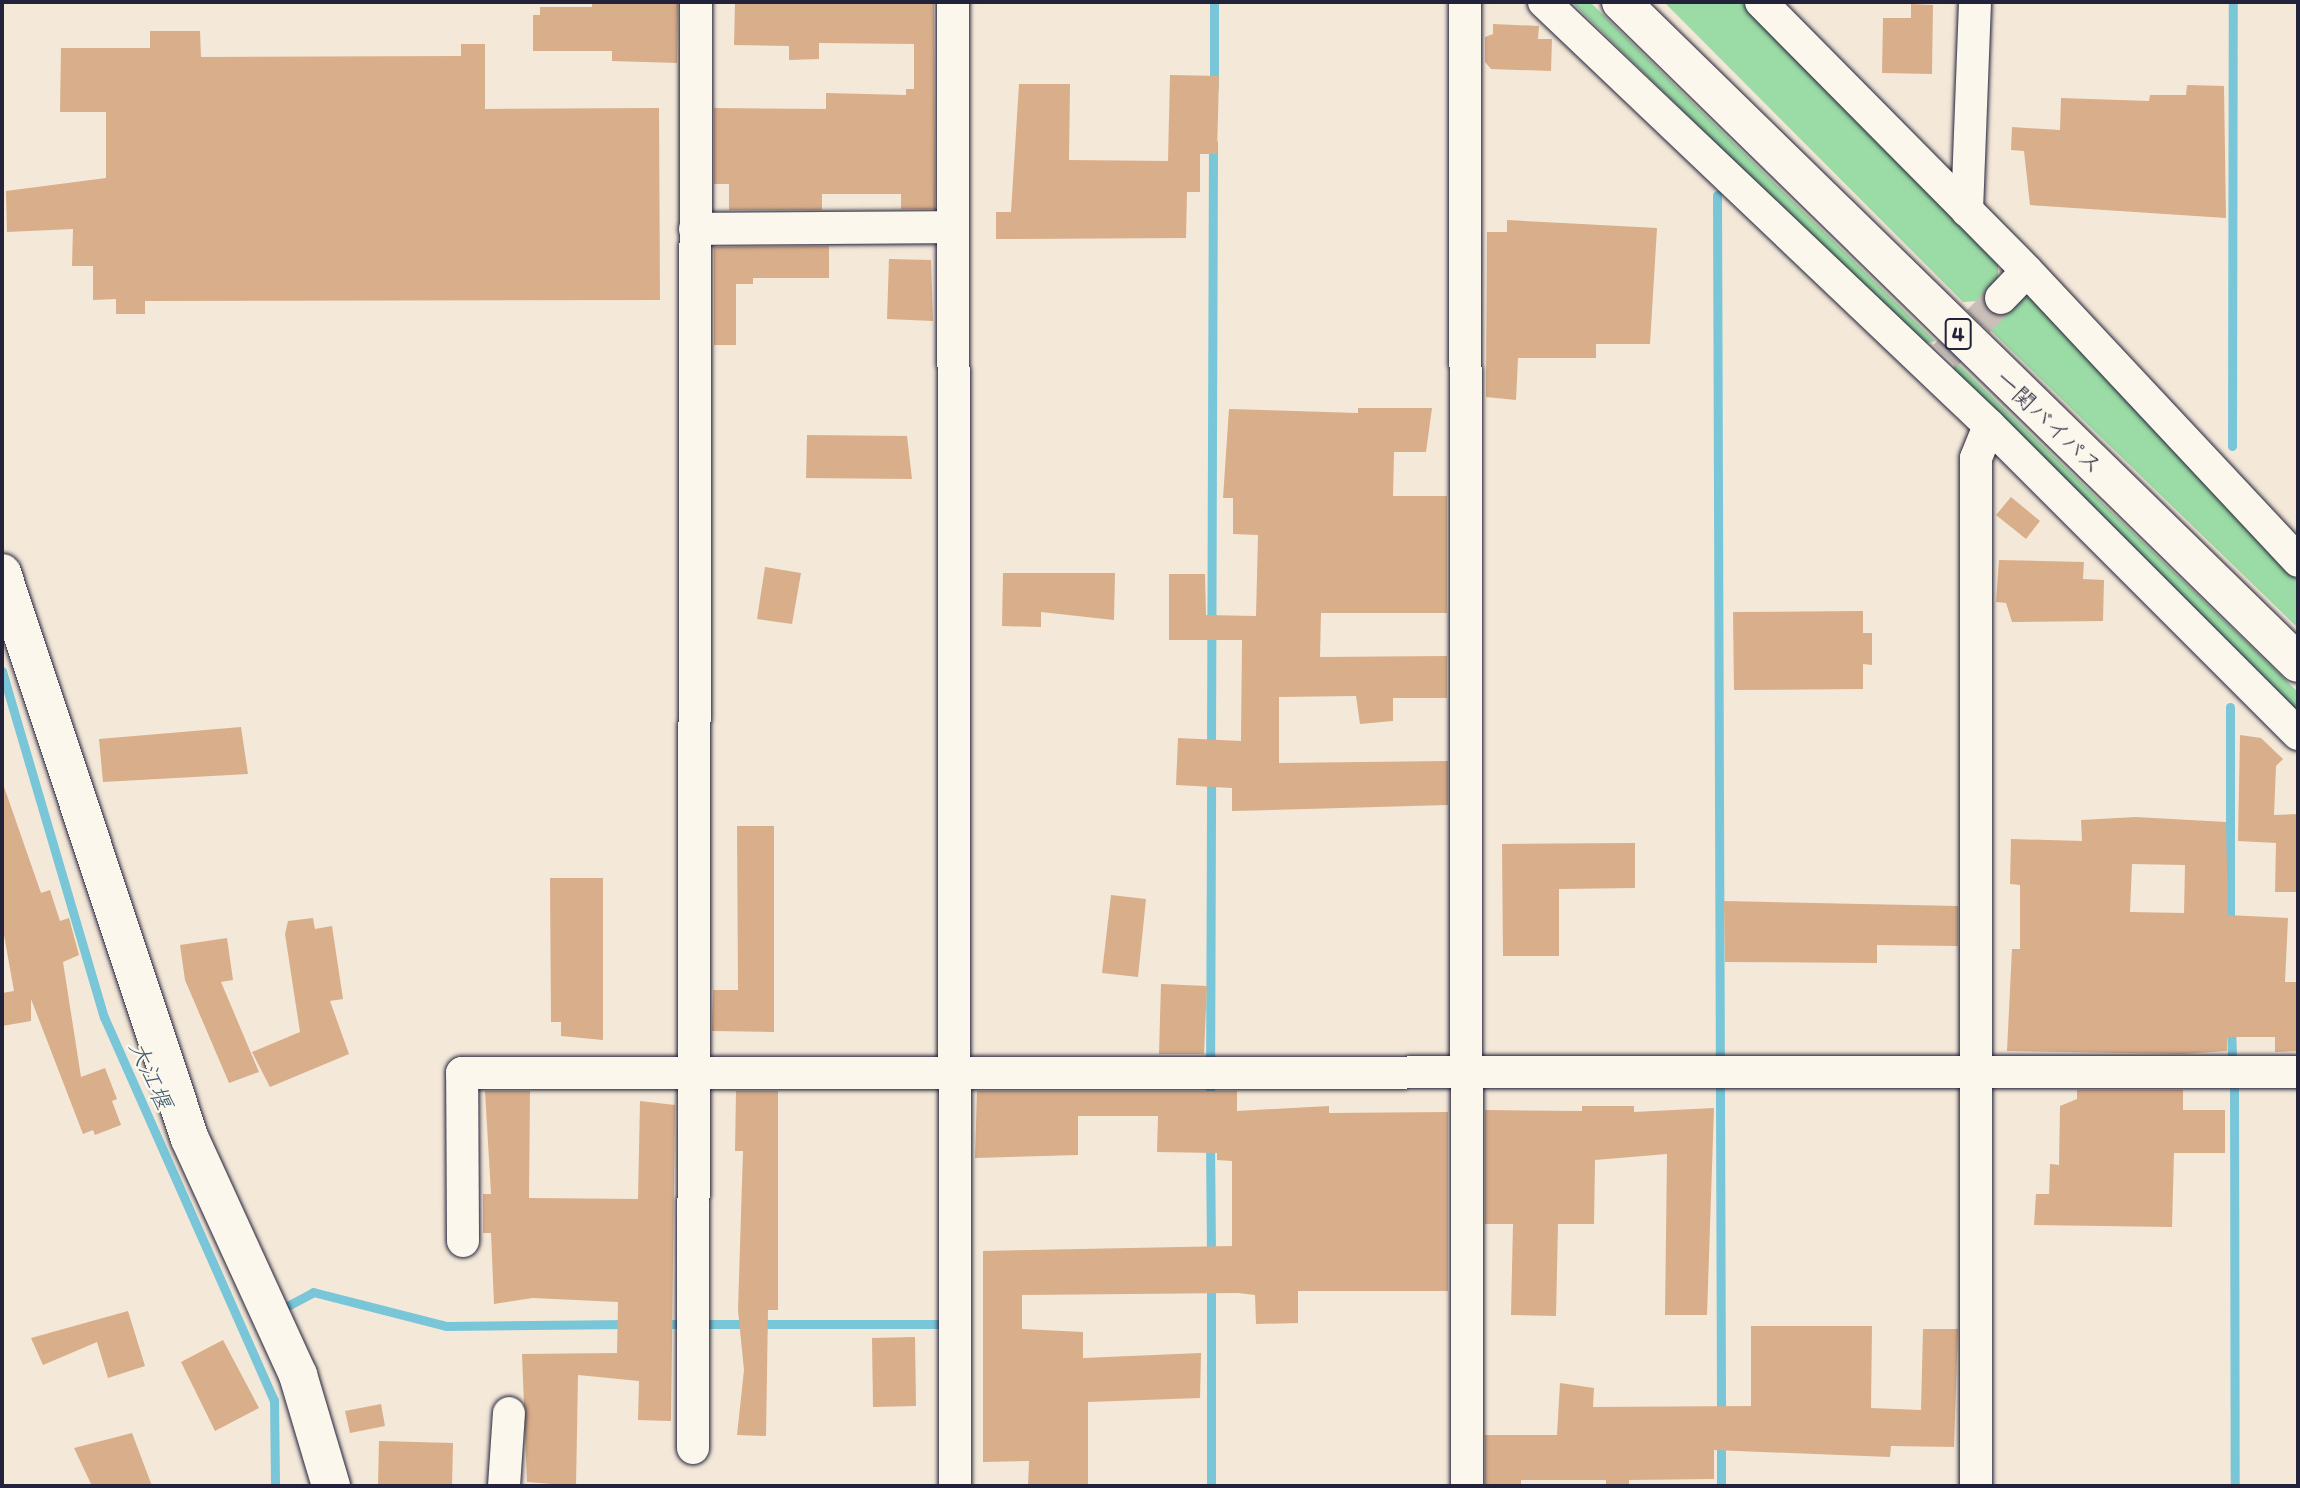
<!DOCTYPE html>
<meta charset="utf-8">
<style>
body{margin:0}
#map{position:relative;width:2300px;height:1488px;overflow:hidden;background:#f4e8d8;font-family:Itim,"Klee One",sans-serif}
div>[style]{position:absolute}
.green>*{inset:0;background:#9bdba5}
.stream>*{height:9px;margin:-4.5px;padding:0 4.5px;transform-origin:4.5px;border-radius:4.5px;background:#79c6d8}
.building>*{inset:0;background:#d9ae8a}
.minor-tunnel>*{height:32px;margin-top:-16px;transform-origin:0;background:repeating-linear-gradient(90deg,#cac0b9 0 32px,transparent 0 48px)}
.roads{filter:drop-shadow(0 0 2px #22223b) drop-shadow(0 0 2px #22223b)}
.minor>*{height:32px;margin:-16px;padding:0 16px;transform-origin:16px;border-radius:16px;background:#fbf7ec}
.tertiary>*{height:38px;margin:-19px;padding:0 19px;transform-origin:19px;border-radius:19px;background:#fbf7ec}
.trunk>*{height:38px;margin:-19px;padding:0 19px;transform-origin:19px;border-radius:19px;background:#fbf7ec}
span{translate:-50% -50%;white-space:nowrap;text-align:center;line-height:1.15;-webkit-text-stroke:5px #fbf7ec;paint-order:stroke}
.shield-label span{padding:2px 5px;background:#fbf7ec;border:2px solid;border-radius:5px;-webkit-text-stroke-width:0}
.shield-label{font-size:21px;color:#22223b;font-weight:700}
.street-label{font-size:23px;color:#22223b}
.water-label{font-size:24px;color:#405b72;font-style:italic}
.frame{position:absolute;inset:0;border:4px solid #22223b;pointer-events:none}
</style>
<div id="map">
<div class="green">
<div style="clip-path:polygon(1572px 2px,1590px 2px,1935px 341px,1921px 345px)"></div>
<div style="clip-path:polygon(1664px 2px,1743px 2px,1998px 262px,1998px 279px,1978px 301px,1963px 302px)"></div>
<div style="clip-path:polygon(2021px 297px,2034px 299px,2298px 581px,2298px 628px,1988px 328px)"></div>
<div style="clip-path:polygon(1955px 361px,2298px 692px,2298px 713px,1952px 375px)"></div>
</div>
<div class="stream">
<div style="left:1214px;top:87px;width:85px;rotate:-90deg"></div>
<div style="left:1717px;top:195px;width:1220px;rotate:89.81deg"></div>
<div style="left:2232px;top:446px;width:444px;rotate:-89.9deg"></div>
<div style="left:2px;top:671px;width:361px;rotate:73.6deg"></div>
<div style="left:104px;top:1017px;width:419px;rotate:66.1deg"></div>
<div style="left:274px;top:1400px;width:86px;rotate:89.3deg"></div>
<div style="left:2230px;top:707px;width:218px;rotate:90deg"></div>
<div style="left:1211px;top:749px;width:606px;rotate:-89.81deg"></div>
<div style="left:2231px;top:1027px;width:38px;rotate:88deg"></div>
<div style="left:2234px;top:1079px;width:407px;rotate:89.9deg"></div>
<div style="left:1210px;top:1102px;width:325px;rotate:-89.8deg"></div>
<div style="left:1210px;top:1141px;width:115px;rotate:89.5deg"></div>
<div style="left:1211px;top:1284px;width:202px;rotate:90deg"></div>
<div style="left:278px;top:1311px;width:40px;rotate:-28deg"></div>
<div style="left:313px;top:1292px;width:137px;rotate:14.3deg"></div>
<div style="left:446px;top:1326px;width:183px;rotate:-0.6deg"></div>
<div style="left:661px;top:1324px;width:278px"></div>
<div style="left:1721px;top:1439px;width:47px;rotate:90deg"></div>
</div>
<div class="building">
<div style="clip-path:polygon(592px 2px,678px 3px,677px 63px,612px 61px,612px 51px,533px 51px,533px 15px,540px 15px,540px 7px,592px 7px)"></div>
<div style="clip-path:polygon(735px 2px,934px 4px,935px 209px,901px 209px,901px 194px,822px 194px,822px 210px,729px 210px,729px 184px,714px 184px,714px 108px,826px 109px,826px 93px,906px 95px,906px 89px,914px 89px,914px 44px,819px 43px,819px 59px,789px 60px,789px 46px,734px 45px)"></div>
<div style="clip-path:polygon(1911px 4px,1933px 5px,1932px 74px,1882px 73px,1883px 18px,1911px 18px)"></div>
<div style="clip-path:polygon(1493px 24px,1539px 26px,1538px 39px,1552px 39px,1551px 71px,1491px 69px,1485px 62px,1485px 37px,1493px 34px)"></div>
<div style="clip-path:polygon(150px 31px,200px 31px,201px 57px,461px 56px,461px 44px,485px 44px,485px 109px,659px 108px,660px 300px,145px 301px,145px 314px,116px 314px,116px 299px,93px 300px,93px 266px,72px 266px,73px 229px,7px 232px,6px 191px,106px 178px,106px 112px,60px 112px,61px 48px,150px 48px)"></div>
<div style="clip-path:polygon(1170px 75px,1219px 76px,1217px 154px,1200px 154px,1200px 192px,1187px 192px,1186px 238px,996px 239px,996px 212px,1011px 212px,1019px 84px,1070px 84px,1069px 160px,1168px 161px)"></div>
<div style="clip-path:polygon(2187px 85px,2224px 86px,2226px 218px,2030px 205px,2024px 151px,2011px 150px,2012px 127px,2060px 130px,2061px 98px,2149px 101px,2150px 95px,2186px 95px)"></div>
<div style="clip-path:polygon(1507px 220px,1657px 228px,1650px 344px,1596px 344px,1596px 358px,1518px 358px,1516px 400px,1486px 397px,1487px 232px,1507px 232px)"></div>
<div style="clip-path:polygon(829px 246px,829px 278px,753px 278px,753px 284px,736px 284px,736px 345px,714px 345px,714px 247px)"></div>
<div style="clip-path:polygon(889px 259px,931px 260px,933px 321px,887px 319px)"></div>
<div style="clip-path:polygon(1358px 408px,1432px 408px,1426px 452px,1394px 452px,1393px 496px,1447px 496px,1447px 613px,1321px 613px,1320px 657px,1447px 656px,1447px 698px,1393px 698px,1393px 721px,1360px 724px,1356px 696px,1279px 697px,1279px 763px,1448px 761px,1448px 805px,1232px 811px,1232px 788px,1176px 785px,1178px 738px,1241px 741px,1242px 640px,1169px 640px,1169px 574px,1205px 574px,1206px 615px,1256px 616px,1258px 535px,1233px 534px,1233px 498px,1223px 498px,1229px 409px,1358px 413px)"></div>
<div style="clip-path:polygon(807px 435px,907px 436px,912px 479px,806px 478px)"></div>
<div style="clip-path:polygon(2011px 497px,2040px 521px,2026px 539px,1996px 515px)"></div>
<div style="clip-path:polygon(1999px 560px,2084px 562px,2083px 579px,2104px 580px,2103px 621px,2012px 622px,2006px 603px,1996px 602px)"></div>
<div style="clip-path:polygon(765px 567px,801px 573px,792px 624px,757px 619px)"></div>
<div style="clip-path:polygon(1003px 573px,1115px 573px,1114px 620px,1041px 612px,1041px 627px,1002px 626px)"></div>
<div style="clip-path:polygon(1863px 611px,1863px 633px,1872px 633px,1872px 665px,1863px 664px,1863px 689px,1734px 690px,1733px 612px)"></div>
<div style="clip-path:polygon(241px 727px,248px 774px,103px 782px,99px 739px)"></div>
<div style="clip-path:polygon(2240px 735px,2261px 738px,2283px 759px,2276px 766px,2274px 815px,2298px 814px,2298px 892px,2275px 892px,2276px 843px,2238px 841px)"></div>
<div style="clip-path:polygon(2px 781px,41px 893px,50px 890px,60px 921px,69px 918px,79px 955px,63px 962px,81px 1077px,105px 1068px,117px 1099px,112px 1101px,121px 1125px,95px 1135px,93px 1130px,83px 1134px,31px 999px,31px 1021px,2px 1026px,2px 993px,14px 991px,2px 924px)"></div>
<div style="clip-path:polygon(evenodd,2136px 817px,2226px 822px,2228px 915px,2288px 918px,2285px 982px,2298px 982px,2298px 1051px,2275px 1052px,2275px 1037px,2227px 1037px,2227px 1051px,2183px 1054px,2007px 1051px,2012px 949px,2020px 949px,2020px 885px,2010px 884px,2011px 839px,2082px 841px,2081px 820px,2136px 817px,2132px 864px,2185px 865px,2184px 913px,2130px 912px,2132px 864px)"></div>
<div style="clip-path:polygon(737px 826px,774px 826px,774px 1032px,712px 1031px,713px 990px,738px 990px)"></div>
<div style="clip-path:polygon(1635px 843px,1635px 888px,1559px 889px,1559px 956px,1503px 956px,1502px 844px)"></div>
<div style="clip-path:polygon(550px 878px,603px 878px,603px 1040px,561px 1036px,561px 1022px,551px 1022px)"></div>
<div style="clip-path:polygon(1111px 895px,1146px 899px,1138px 977px,1102px 973px)"></div>
<div style="clip-path:polygon(1724px 901px,1958px 906px,1958px 946px,1877px 945px,1877px 963px,1725px 962px)"></div>
<div style="clip-path:polygon(313px 918px,315px 929px,332px 926px,343px 999px,330px 1001px,349px 1054px,270px 1087px,252px 1052px,300px 1032px,285px 934px,288px 921px)"></div>
<div style="clip-path:polygon(227px 938px,233px 980px,221px 982px,259px 1072px,229px 1083px,185px 980px,180px 945px)"></div>
<div style="clip-path:polygon(1161px 984px,1207px 986px,1204px 1054px,1159px 1054px)"></div>
<div style="clip-path:polygon(2077px 1090px,2183px 1090px,2183px 1110px,2225px 1110px,2225px 1153px,2174px 1153px,2172px 1227px,2034px 1225px,2036px 1194px,2049px 1194px,2050px 1164px,2059px 1165px,2060px 1106px,2077px 1099px)"></div>
<div style="clip-path:polygon(485px 1091px,530px 1091px,529px 1198px,638px 1199px,640px 1101px,675px 1105px,671px 1421px,638px 1420px,639px 1381px,578px 1375px,576px 1486px,527px 1482px,522px 1354px,617px 1353px,618px 1302px,533px 1298px,494px 1304px,491px 1233px,483px 1233px,483px 1194px,491px 1194px)"></div>
<div style="clip-path:polygon(736px 1091px,778px 1091px,778px 1310px,768px 1310px,766px 1436px,737px 1435px,744px 1370px,738px 1310px,743px 1151px,735px 1151px)"></div>
<div style="clip-path:polygon(977px 1091px,1237px 1091px,1237px 1111px,1329px 1106px,1329px 1113px,1448px 1112px,1448px 1291px,1298px 1291px,1298px 1323px,1256px 1324px,1255px 1295px,1238px 1293px,1022px 1295px,1022px 1329px,1083px 1332px,1083px 1358px,1201px 1353px,1200px 1398px,1088px 1402px,1088px 1486px,1028px 1486px,1029px 1461px,983px 1462px,983px 1251px,1232px 1246px,1232px 1161px,1217px 1160px,1217px 1153px,1157px 1152px,1158px 1116px,1078px 1116px,1078px 1155px,975px 1158px)"></div>
<div style="clip-path:polygon(1582px 1106px,1634px 1106px,1634px 1112px,1714px 1108px,1707px 1315px,1665px 1315px,1667px 1154px,1595px 1160px,1594px 1224px,1558px 1224px,1556px 1316px,1511px 1315px,1513px 1224px,1485px 1224px,1485px 1110px,1582px 1111px)"></div>
<div style="clip-path:polygon(128px 1311px,145px 1366px,108px 1378px,97px 1342px,43px 1365px,31px 1338px)"></div>
<div style="clip-path:polygon(1751px 1326px,1872px 1326px,1871px 1408px,1921px 1410px,1923px 1329px,1958px 1329px,1954px 1447px,1891px 1446px,1890px 1457px,1714px 1450px,1714px 1479px,1629px 1480px,1629px 1486px,1606px 1486px,1606px 1480px,1521px 1480px,1521px 1486px,1485px 1486px,1485px 1435px,1557px 1435px,1560px 1383px,1594px 1388px,1593px 1407px,1751px 1406px)"></div>
<div style="clip-path:polygon(915px 1337px,916px 1406px,873px 1407px,872px 1338px)"></div>
<div style="clip-path:polygon(223px 1340px,259px 1408px,215px 1431px,181px 1362px)"></div>
<div style="clip-path:polygon(381px 1404px,385px 1426px,350px 1433px,345px 1411px)"></div>
<div style="clip-path:polygon(132px 1433px,152px 1486px,92px 1486px,74px 1448px)"></div>
<div style="clip-path:polygon(379px 1441px,453px 1443px,452px 1486px,378px 1486px)"></div>
</div>
<div class="minor-tunnel">
<div style="left:1945px;top:356px;width:81px;rotate:-46deg"></div>
</div>
<div class="roads">
<div class="minor">
<div style="left:953px;top:2px;width:1484px;rotate:89.92deg"></div>
<div style="left:1465px;top:2px;width:1484px;rotate:89.92deg"></div>
<div style="left:1544px;top:2px;width:614px;rotate:43.55deg"></div>
<div style="left:1989px;top:425px;width:437px;rotate:45deg"></div>
<div style="left:1761px;top:2px;width:378px;rotate:45.3deg"></div>
<div style="left:2027px;top:271px;width:397px;rotate:46.9deg"></div>
<div style="left:1967px;top:211px;width:209px;rotate:-87.8deg"></div>
<div style="left:695px;top:229px;width:258px;rotate:-0.4deg"></div>
<div style="left:2001px;top:298px;width:37px;rotate:-46deg"></div>
<div style="left:463px;top:1241px;width:168px;rotate:-90.3deg"></div>
<div style="left:462px;top:1073px;width:1836px;rotate:-0.03deg"></div>
<div style="left:693px;top:1448px;width:1446px;rotate:-89.88deg"></div>
<div style="left:504px;top:1486px;width:73px;rotate:-86.1deg"></div>
<div style="left:1976px;top:1486px;width:1028px;rotate:-90deg"></div>
<div style="left:1976px;top:458px;width:35px;rotate:-68deg"></div>
</div>
<div class="tertiary">
<div style="left:2px;top:573px;width:596px;rotate:71.63deg"></div>
<div style="left:190px;top:1139px;width:260px;rotate:65.4deg"></div>
<div style="left:298px;top:1375px;width:116px;rotate:73.4deg"></div>
</div>
<div class="trunk">
<div style="left:1621px;top:2px;width:946px;rotate:44.31deg"></div>
</div>
</div>
<div class="shield-label">
<span style="left:1958px;top:334px">4</span>
</div>
<div class="street-label">
<span style="left:2049px;top:422px;rotate:44deg">一関バイパス</span>
</div>
<div class="water-label">
<span style="left:151px;top:1075px;rotate:66deg">大江堰</span>
</div>
<div class="frame"></div>
</div>
